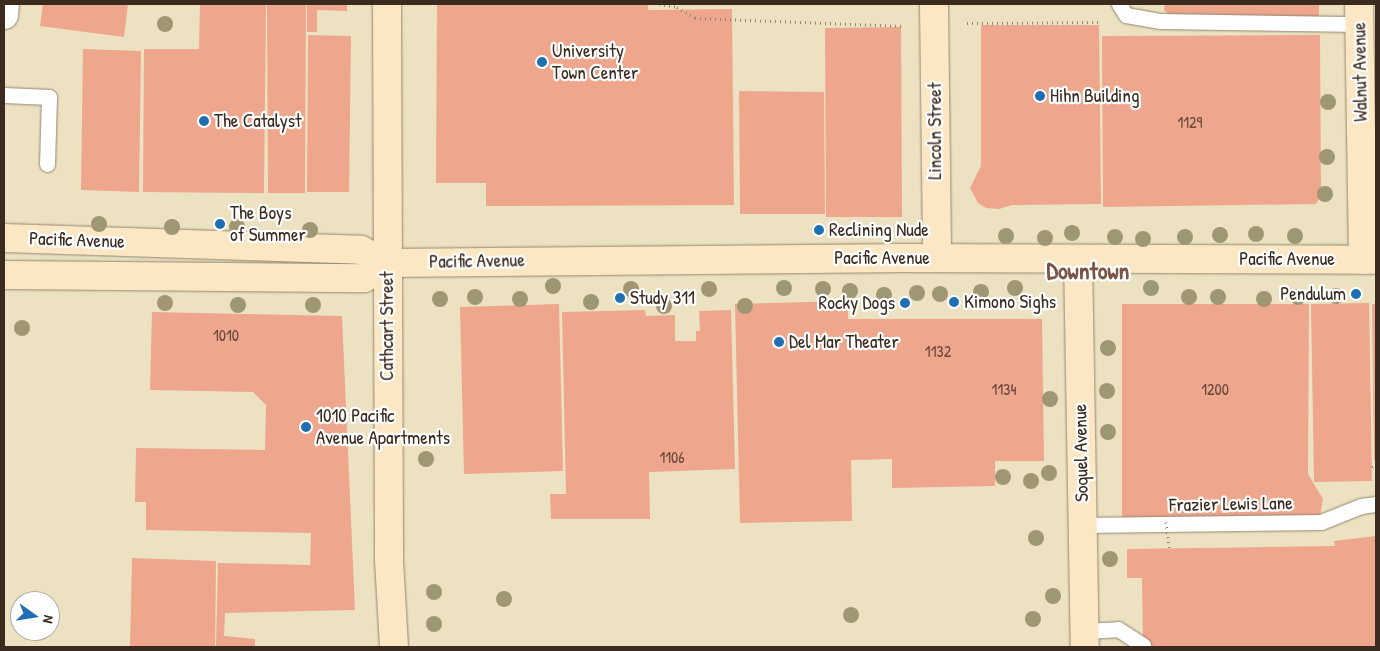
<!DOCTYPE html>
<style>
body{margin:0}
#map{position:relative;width:1380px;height:651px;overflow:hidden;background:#ece2c2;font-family:"Patrick Hand",sans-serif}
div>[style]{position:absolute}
.building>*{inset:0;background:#eea68d}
.path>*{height:3px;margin-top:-1.5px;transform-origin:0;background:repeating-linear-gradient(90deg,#948670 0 1px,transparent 0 5px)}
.roads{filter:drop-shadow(0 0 1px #948670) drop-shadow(0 0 1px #948670)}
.lane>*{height:15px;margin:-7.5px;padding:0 7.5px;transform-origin:7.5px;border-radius:7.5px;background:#fff}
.street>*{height:28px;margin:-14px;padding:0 14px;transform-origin:14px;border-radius:14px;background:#fff}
.secondary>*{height:28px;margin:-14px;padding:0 14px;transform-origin:14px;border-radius:14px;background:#fbe7c3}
.path-bridge>*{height:3px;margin-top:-1.5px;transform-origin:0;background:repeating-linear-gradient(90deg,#948670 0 1px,transparent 0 5px)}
.trees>*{width:16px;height:16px;margin:-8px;border-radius:50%;background:#9f9674}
.dots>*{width:14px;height:14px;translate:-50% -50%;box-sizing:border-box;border:2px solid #fff;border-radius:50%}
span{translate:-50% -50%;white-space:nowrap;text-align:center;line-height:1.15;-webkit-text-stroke:4.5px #fff;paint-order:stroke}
.number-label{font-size:16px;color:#68493a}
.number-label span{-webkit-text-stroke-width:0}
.poi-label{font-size:19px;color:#3b2a1e}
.left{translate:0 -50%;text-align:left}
.right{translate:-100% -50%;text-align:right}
.street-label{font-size:19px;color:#3b2a1e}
.district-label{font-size:24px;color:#7a5545;font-weight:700}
.frame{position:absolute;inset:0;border:5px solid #3b2a1e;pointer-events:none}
.north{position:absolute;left:10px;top:591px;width:50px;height:50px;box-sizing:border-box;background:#fff;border:1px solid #b1aaa5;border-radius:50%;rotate:103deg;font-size:14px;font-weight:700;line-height:20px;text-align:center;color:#3b2a1e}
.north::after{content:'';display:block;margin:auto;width:18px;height:22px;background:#1f6fb2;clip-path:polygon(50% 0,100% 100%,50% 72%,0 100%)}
</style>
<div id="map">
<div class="building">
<div style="clip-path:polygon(43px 4px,128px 4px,124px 37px,40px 26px)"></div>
<div style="clip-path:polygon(200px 4px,266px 4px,264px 193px,143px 192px,144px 49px,199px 49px)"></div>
<div style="clip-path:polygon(267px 4px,306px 4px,305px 193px,268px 193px)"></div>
<div style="clip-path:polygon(307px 4px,347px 4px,347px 11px,317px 10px,317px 32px,307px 32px)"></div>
<div style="clip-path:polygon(437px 4px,648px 4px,648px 10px,732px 9px,734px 205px,486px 206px,486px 183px,436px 183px)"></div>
<div style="clip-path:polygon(1165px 4px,1319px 4px,1319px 17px,1172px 18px,1164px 10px)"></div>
<div style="clip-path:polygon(981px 25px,1099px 25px,1101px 204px,1012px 205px,999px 209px,986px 208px,978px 203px,970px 188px,981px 166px)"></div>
<div style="clip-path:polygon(901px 27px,902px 217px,826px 217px,825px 28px)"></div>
<div style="clip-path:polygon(308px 35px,351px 36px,349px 192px,307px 192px)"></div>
<div style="clip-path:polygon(1320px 35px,1321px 195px,1316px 204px,1103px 207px,1102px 36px)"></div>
<div style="clip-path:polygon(83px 49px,141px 51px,139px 192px,81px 190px)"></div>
<div style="clip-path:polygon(739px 91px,824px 92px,825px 214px,740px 214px)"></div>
<div style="clip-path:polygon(848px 301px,848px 319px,1042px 319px,1044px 461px,995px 461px,995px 486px,892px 488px,892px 459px,851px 460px,852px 521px,740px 523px,735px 304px)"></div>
<div style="clip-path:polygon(1369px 303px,1372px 481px,1314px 482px,1311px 304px)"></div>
<div style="clip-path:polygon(559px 304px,563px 471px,464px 474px,460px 307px)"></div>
<div style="clip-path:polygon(1122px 304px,1309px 304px,1308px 474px,1323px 499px,1319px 520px,1122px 522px)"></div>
<div style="clip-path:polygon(1372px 304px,1376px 304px,1376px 460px,1374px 460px)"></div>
<div style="clip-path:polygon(645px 310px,646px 316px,675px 315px,675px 341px,696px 341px,696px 331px,700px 331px,699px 311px,731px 310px,735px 469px,649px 472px,650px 519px,551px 519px,550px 494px,566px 494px,562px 312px)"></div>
<div style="clip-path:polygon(152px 312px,342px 316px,355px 610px,225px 613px,224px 636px,255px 639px,255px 647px,216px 647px,218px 563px,310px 565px,311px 533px,146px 530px,146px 502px,135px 502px,136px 448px,265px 450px,266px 405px,253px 392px,150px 390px)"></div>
<div style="clip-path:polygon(1376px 536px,1376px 647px,1143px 647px,1142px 578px,1127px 578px,1127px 549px,1335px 546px,1334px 541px)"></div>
<div style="clip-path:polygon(132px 558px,216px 561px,215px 647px,130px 647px)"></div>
</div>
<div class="path">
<div style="left:659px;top:4px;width:18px;rotate:9deg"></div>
<div style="left:677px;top:7px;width:21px;rotate:31deg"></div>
<div style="left:695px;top:18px;width:209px;rotate:2.2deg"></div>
<div style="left:967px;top:23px;width:135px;rotate:-0.4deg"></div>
<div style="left:1372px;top:467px;width:4px;rotate:-27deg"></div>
</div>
<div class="roads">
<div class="lane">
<div style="left:1119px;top:4px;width:13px;rotate:58deg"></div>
<div style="left:1126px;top:15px;width:35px;rotate:10deg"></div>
<div style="left:1160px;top:21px;width:199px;rotate:0.9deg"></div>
<div style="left:4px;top:95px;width:45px;rotate:2.5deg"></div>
<div style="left:49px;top:97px;width:67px;rotate:91.7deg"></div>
<div style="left:1082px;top:525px;width:239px;rotate:-0.7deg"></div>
<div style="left:1321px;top:522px;width:43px;rotate:-21.8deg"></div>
<div style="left:1361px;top:506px;width:15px;rotate:-8deg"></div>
<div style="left:1084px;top:631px;width:34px;rotate:-3deg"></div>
<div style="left:1118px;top:629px;width:30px;rotate:33deg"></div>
</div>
<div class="street">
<div style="left:4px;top:15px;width:11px;rotate:-85deg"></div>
</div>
<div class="secondary">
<div style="left:387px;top:4px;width:556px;rotate:89.79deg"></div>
<div style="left:389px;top:560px;width:87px;rotate:86.7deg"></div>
<div style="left:934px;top:4px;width:254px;rotate:89.3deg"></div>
<div style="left:1359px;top:4px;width:256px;rotate:89.1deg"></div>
<div style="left:4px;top:238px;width:357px;rotate:1.9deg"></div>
<div style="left:361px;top:250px;width:29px;rotate:27deg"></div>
<div style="left:387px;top:263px;width:512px;rotate:-0.56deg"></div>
<div style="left:899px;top:258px;width:477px;rotate:0.2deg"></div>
<div style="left:1078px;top:259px;width:388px;rotate:89deg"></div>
<div style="left:4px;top:275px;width:360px;rotate:0.5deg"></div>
<div style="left:364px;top:278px;width:27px;rotate:-33deg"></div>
</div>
</div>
<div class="path-bridge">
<div style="left:1166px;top:522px;width:26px;rotate:83deg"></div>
</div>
<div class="trees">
<div style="left:165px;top:24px"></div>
<div style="left:1328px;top:102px"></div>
<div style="left:1327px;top:157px"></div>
<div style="left:1325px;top:194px"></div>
<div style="left:99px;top:224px"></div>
<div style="left:172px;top:227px"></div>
<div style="left:237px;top:227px"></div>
<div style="left:310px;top:230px"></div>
<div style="left:1072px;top:233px"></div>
<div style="left:1256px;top:234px"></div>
<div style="left:1220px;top:235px"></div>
<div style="left:1006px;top:236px"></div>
<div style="left:1295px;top:236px"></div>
<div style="left:1115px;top:237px"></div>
<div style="left:1185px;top:237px"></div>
<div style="left:1045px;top:238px"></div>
<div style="left:1143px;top:239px"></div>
<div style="left:553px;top:286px"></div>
<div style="left:784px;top:288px"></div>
<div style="left:1015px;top:288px"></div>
<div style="left:1151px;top:288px"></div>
<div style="left:631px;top:289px"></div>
<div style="left:709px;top:289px"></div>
<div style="left:823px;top:289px"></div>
<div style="left:850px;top:291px"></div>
<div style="left:981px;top:292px"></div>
<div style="left:917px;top:293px"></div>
<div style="left:940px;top:294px"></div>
<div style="left:884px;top:295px"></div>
<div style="left:1336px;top:296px"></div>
<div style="left:475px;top:297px"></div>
<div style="left:1189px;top:297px"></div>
<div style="left:1218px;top:297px"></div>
<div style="left:1298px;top:297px"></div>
<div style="left:440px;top:299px"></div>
<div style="left:520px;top:299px"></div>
<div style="left:1264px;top:299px"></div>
<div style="left:591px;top:302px"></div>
<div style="left:165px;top:303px"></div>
<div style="left:238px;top:305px"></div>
<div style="left:313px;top:305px"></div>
<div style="left:664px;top:306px"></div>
<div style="left:745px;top:306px"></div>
<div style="left:22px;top:328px"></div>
<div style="left:1108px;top:348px"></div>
<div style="left:1107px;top:391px"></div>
<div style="left:1050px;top:399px"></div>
<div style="left:1108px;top:432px"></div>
<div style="left:426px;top:459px"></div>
<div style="left:1049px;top:473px"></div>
<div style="left:1003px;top:477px"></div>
<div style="left:1031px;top:481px"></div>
<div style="left:1036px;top:538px"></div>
<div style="left:1110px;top:559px"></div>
<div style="left:434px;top:592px"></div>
<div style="left:1053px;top:596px"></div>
<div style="left:504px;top:599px"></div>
<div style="left:851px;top:615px"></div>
<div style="left:1033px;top:619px"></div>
<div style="left:434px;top:624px"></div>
</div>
<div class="dots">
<div style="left:542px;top:62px;background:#1f6fb2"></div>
<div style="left:1040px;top:96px;background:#1f6fb2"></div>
<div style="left:204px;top:121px;background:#1f6fb2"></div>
<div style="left:220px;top:224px;background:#1f6fb2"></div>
<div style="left:819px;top:230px;background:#1f6fb2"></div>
<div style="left:1356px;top:294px;background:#1f6fb2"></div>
<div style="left:620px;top:298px;background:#1f6fb2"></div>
<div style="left:954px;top:302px;background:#1f6fb2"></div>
<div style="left:905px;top:303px;background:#1f6fb2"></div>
<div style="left:779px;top:342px;background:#1f6fb2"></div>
<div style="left:306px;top:427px;background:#1f6fb2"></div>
</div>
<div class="number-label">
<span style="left:1190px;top:122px">1129</span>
<span style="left:226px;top:335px">1010</span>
<span style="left:938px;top:351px">1132</span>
<span style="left:1004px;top:389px">1134</span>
<span style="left:1215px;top:389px">1200</span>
<span style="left:672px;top:457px">1106</span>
</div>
<div class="poi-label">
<span class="left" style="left:552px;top:62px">University<br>Town Center</span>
<span class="left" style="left:1050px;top:96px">Hihn Building</span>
<span class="left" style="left:214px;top:121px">The Catalyst</span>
<span class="left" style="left:230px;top:224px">The Boys<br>of Summer</span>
<span class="left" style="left:829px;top:230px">Reclining Nude</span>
<span class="right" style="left:1346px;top:294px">Pendulum</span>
<span class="left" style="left:630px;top:298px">Study 311</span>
<span class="left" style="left:964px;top:302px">Kimono Sighs</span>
<span class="right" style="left:895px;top:303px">Rocky Dogs</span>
<span class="left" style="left:789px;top:342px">Del Mar Theater</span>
<span class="left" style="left:316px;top:427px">1010 Pacific<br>Avenue Apartments</span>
</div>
<div class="street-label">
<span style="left:1360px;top:72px;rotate:-91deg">Walnut Avenue</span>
<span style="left:935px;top:131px;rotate:-90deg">Lincoln Street</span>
<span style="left:77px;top:240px;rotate:2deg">Pacific Avenue</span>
<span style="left:882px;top:258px">Pacific Avenue</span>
<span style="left:1287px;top:259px">Pacific Avenue</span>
<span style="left:477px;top:261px;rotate:-1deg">Pacific Avenue</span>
<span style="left:387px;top:326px;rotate:-90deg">Cathcart Street</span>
<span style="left:1081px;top:453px;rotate:-91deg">Soquel Avenue</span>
<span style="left:1231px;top:504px;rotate:-1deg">Frazier Lewis Lane</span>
</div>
<div class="district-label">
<span style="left:1088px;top:271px">Downtown</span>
</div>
<div class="frame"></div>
<div class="north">N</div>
</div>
